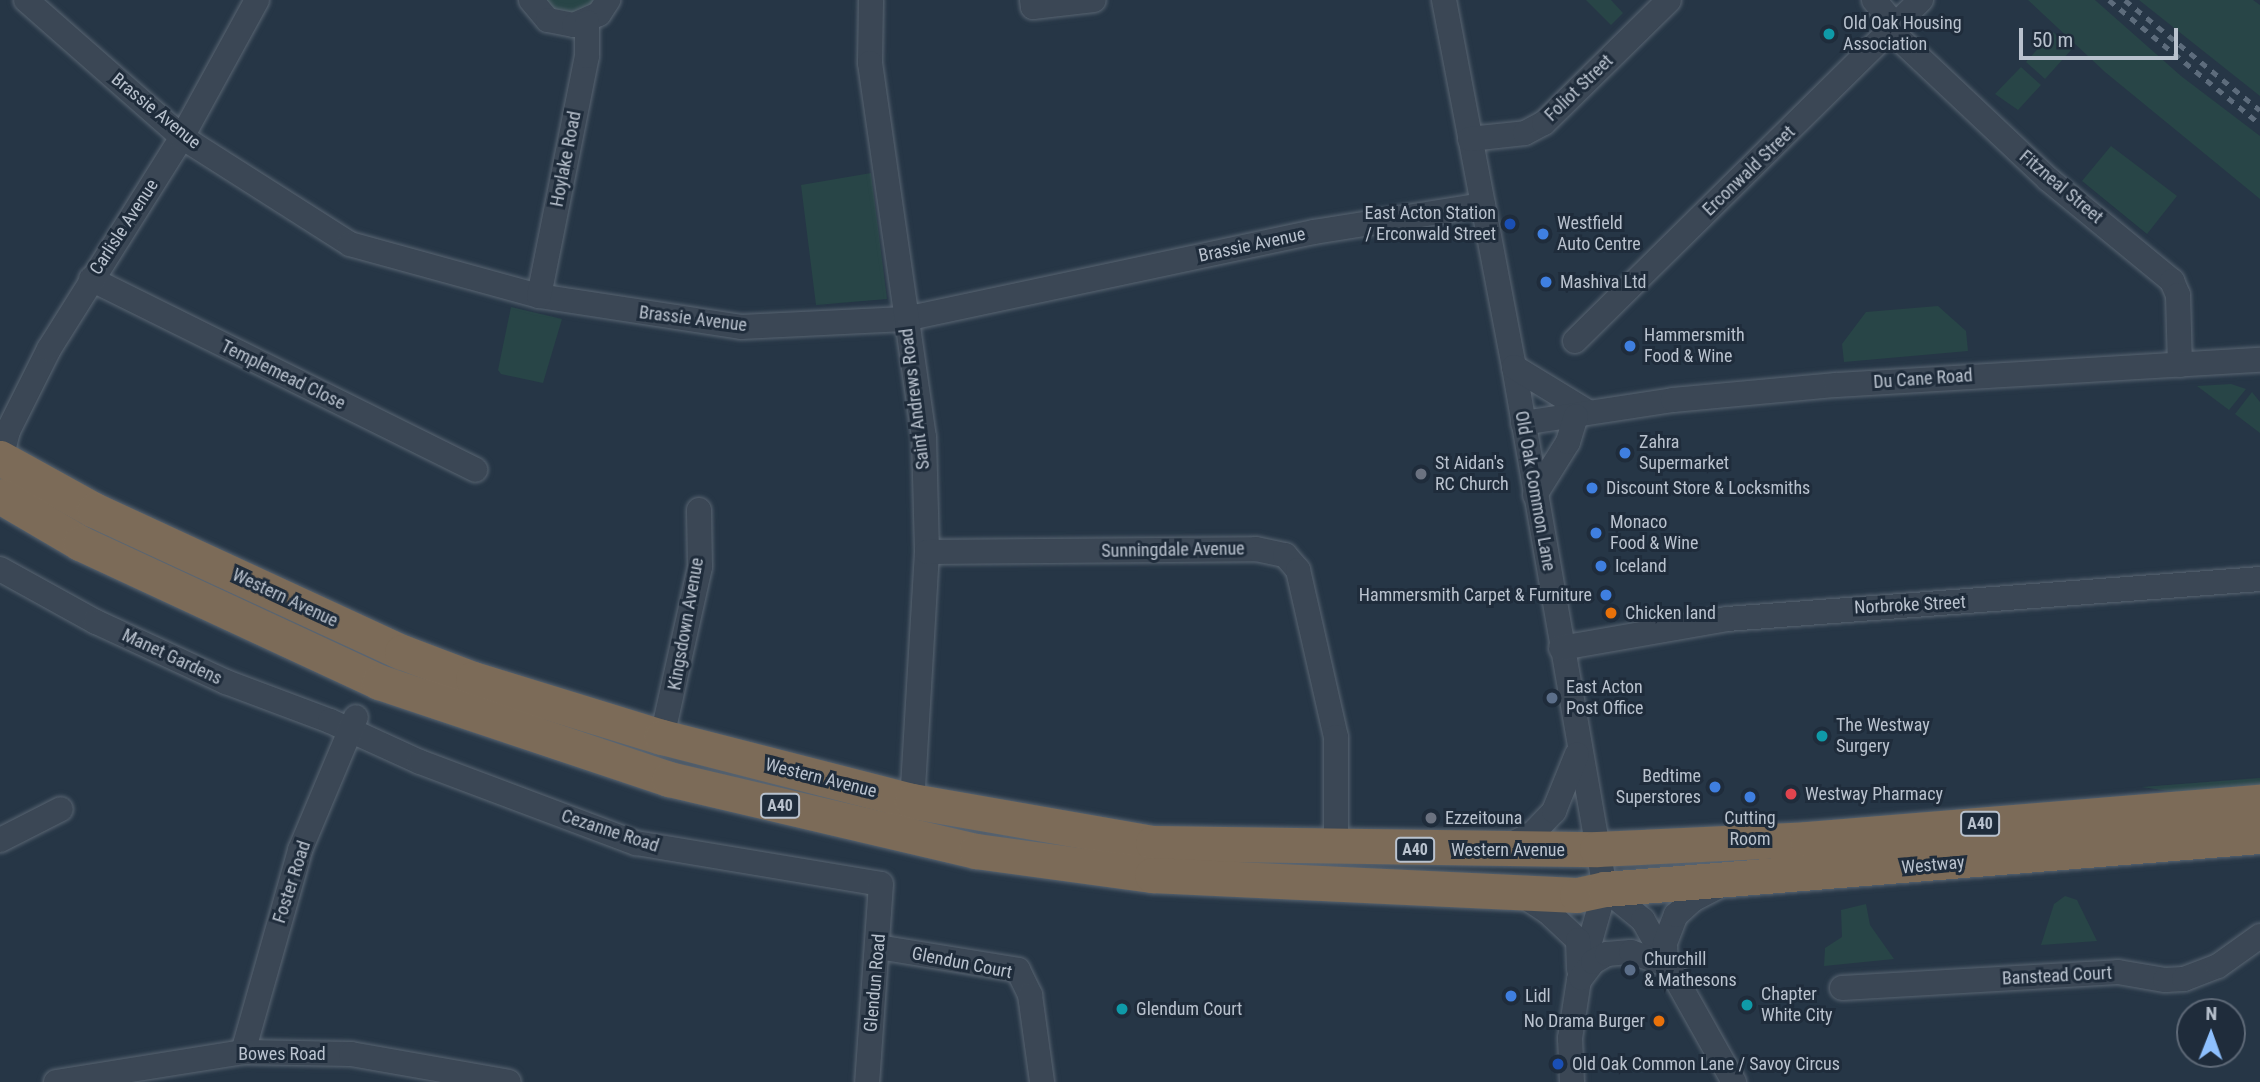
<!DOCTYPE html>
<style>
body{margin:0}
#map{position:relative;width:2260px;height:1082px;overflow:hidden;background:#263646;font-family:"Roboto Condensed",sans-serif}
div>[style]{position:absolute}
.green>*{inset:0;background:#284547}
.roads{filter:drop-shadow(0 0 2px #596572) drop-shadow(0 0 2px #596572)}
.minor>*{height:24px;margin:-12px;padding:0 12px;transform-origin:12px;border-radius:12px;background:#3b4755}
.highway>*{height:35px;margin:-17.5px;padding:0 17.5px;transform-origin:17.5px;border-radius:17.5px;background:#7c6b58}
.rail>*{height:5px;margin-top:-2.5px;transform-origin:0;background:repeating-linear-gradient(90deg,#5d6c7c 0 7px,transparent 0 14px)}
.dots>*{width:19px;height:19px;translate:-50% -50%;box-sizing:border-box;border:4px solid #1f2c3b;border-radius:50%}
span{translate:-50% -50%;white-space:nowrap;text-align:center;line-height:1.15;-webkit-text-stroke:6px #1f2c3b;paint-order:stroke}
.shield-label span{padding:2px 5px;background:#1f2c3b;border:2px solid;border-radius:5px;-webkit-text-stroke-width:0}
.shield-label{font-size:16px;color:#b9c2ce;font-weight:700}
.poi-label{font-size:18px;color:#b9c2ce}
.left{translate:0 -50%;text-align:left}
.right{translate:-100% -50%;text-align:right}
.street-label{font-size:18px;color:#b9c2ce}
.north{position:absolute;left:2176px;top:998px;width:70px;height:70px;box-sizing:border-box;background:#1f2c3b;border:2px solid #5d6876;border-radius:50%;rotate:1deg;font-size:19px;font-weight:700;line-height:28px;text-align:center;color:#b9c2ce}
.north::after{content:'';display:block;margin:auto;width:24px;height:32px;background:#8ec0fe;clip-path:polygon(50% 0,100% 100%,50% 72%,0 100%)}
.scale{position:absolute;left:2019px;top:28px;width:159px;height:32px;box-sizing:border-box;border:4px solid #b9c2ce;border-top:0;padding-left:9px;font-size:21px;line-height:24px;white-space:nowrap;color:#b9c2ce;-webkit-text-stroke:5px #1f2c3b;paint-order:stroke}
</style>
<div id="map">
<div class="green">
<div style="clip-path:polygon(541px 0,597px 0,581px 14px,559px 14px)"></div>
<div style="clip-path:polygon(1586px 0,1611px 0,1623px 13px,1611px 25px)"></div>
<div style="clip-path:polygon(2028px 0,2095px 0,2181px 76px,2260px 136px,2260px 199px,2105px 72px)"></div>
<div style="clip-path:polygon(2139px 0,2253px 0,2260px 5px,2260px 96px)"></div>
<div style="clip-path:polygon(2053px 32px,2072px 49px,2045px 79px,2026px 62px)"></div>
<div style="clip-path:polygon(2021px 67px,2041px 85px,2018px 110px,1995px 94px)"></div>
<div style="clip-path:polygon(2111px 146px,2177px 196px,2147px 234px,2082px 181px)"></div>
<div style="clip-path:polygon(871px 173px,887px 299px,816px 305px,801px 185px)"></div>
<div style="clip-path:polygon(1938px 306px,1966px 331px,1968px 351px,1844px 362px,1842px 344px,1866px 312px)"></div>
<div style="clip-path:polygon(511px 307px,562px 319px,543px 383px,501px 374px,498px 370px)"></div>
<div style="clip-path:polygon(2231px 384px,2246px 389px,2229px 410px,2197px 386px)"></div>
<div style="clip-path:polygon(2252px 392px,2260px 402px,2260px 433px,2235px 414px)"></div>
<div style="clip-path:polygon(2260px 778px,2260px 785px,2176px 792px,2141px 787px)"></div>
<div style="clip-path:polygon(2065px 896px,2077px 900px,2097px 941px,2041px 945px,2054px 904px)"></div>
<div style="clip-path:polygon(1866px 904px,1870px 925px,1894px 959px,1824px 966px,1825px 948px,1842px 937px,1841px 910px)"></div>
</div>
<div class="roads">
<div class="minor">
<div style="left:26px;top:0;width:208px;rotate:41.3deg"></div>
<div style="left:182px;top:137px;width:199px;rotate:32.5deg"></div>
<div style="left:350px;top:244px;width:196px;rotate:15.4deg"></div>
<div style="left:539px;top:296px;width:204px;rotate:8.7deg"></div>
<div style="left:741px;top:327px;width:164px;rotate:-2.8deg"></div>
<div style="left:905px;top:319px;width:418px;rotate:-12deg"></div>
<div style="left:1314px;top:232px;width:171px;rotate:-9.1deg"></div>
<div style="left:531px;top:0;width:26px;rotate:50deg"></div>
<div style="left:548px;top:20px;width:26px;rotate:11deg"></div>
<div style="left:574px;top:25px;width:27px;rotate:-24deg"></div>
<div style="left:599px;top:14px;width:17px;rotate:-57deg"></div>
<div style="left:871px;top:0;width:63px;rotate:90.9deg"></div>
<div style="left:870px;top:63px;width:378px;rotate:81.8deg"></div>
<div style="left:924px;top:437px;width:115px;rotate:88.5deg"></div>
<div style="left:927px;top:552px;width:249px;rotate:93.4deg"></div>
<div style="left:1032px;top:0;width:7px;rotate:82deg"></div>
<div style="left:1033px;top:7px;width:61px;rotate:-6.5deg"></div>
<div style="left:1444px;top:0;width:374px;rotate:79.2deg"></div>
<div style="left:1514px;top:367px;width:530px;rotate:80.11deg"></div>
<div style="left:1605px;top:889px;width:95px;rotate:105.9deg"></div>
<div style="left:1579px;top:980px;width:59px;rotate:98.8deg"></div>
<div style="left:1570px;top:1038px;width:44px;rotate:87.4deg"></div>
<div style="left:1874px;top:0;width:34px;rotate:50deg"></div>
<div style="left:1891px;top:31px;width:216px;rotate:43.3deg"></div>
<div style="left:2048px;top:179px;width:161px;rotate:39.4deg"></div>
<div style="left:2172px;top:281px;width:15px;rotate:67deg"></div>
<div style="left:2178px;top:295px;width:70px;rotate:88.4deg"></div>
<div style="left:1470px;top:139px;width:55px;rotate:-6.2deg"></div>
<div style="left:1525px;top:133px;width:21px;rotate:-28deg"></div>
<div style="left:1544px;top:123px;width:175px;rotate:-44.5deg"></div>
<div style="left:91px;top:279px;width:429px;rotate:26.4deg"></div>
<div style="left:539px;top:296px;width:245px;rotate:-78.7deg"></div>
<div style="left:587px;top:56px;width:34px;rotate:-90deg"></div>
<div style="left:1575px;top:341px;width:486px;rotate:-44.6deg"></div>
<div style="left:1514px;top:367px;width:87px;rotate:31.3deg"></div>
<div style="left:1523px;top:423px;width:152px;rotate:-8.7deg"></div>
<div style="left:1673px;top:400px;width:164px;rotate:-5.3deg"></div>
<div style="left:1836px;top:385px;width:425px;rotate:-3.4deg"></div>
<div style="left:1px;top:459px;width:29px;rotate:-76deg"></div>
<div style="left:8px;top:431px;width:92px;rotate:-63.4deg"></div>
<div style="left:49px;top:349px;width:250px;rotate:-57.9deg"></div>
<div style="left:182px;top:137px;width:156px;rotate:-61.3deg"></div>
<div style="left:1535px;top:495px;width:62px;rotate:-58.1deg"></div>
<div style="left:1568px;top:442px;width:27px;rotate:-73deg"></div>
<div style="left:927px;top:552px;width:329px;rotate:-0.5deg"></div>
<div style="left:1256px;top:549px;width:30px;rotate:12deg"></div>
<div style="left:1285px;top:555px;width:20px;rotate:49deg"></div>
<div style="left:1298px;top:570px;width:171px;rotate:77.2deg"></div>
<div style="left:1336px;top:737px;width:111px;rotate:90deg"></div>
<div style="left:0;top:569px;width:110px;rotate:28.9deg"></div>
<div style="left:96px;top:622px;width:143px;rotate:24.8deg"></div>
<div style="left:226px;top:682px;width:111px;rotate:20.6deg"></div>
<div style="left:330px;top:721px;width:99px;rotate:24.5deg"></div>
<div style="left:420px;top:762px;width:231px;rotate:20.6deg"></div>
<div style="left:636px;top:843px;width:248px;rotate:9.5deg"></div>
<div style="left:881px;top:884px;width:198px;rotate:94deg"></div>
<div style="left:1561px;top:648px;width:169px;rotate:-9.9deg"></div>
<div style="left:1727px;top:619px;width:534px;rotate:-4.29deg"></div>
<div style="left:662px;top:737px;width:174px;rotate:-77.4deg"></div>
<div style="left:700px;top:567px;width:57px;rotate:-91deg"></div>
<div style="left:0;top:840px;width:68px;rotate:-26.9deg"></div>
<div style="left:1508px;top:846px;width:27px;rotate:-27deg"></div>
<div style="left:1532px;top:834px;width:32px;rotate:-46deg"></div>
<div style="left:1554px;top:811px;width:61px;rotate:-68deg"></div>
<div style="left:1605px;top:889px;width:49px;rotate:39.2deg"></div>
<div style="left:1643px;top:920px;width:186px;rotate:60.7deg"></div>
<div style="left:1522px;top:895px;width:30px;rotate:33deg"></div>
<div style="left:1547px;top:911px;width:42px;rotate:43.1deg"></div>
<div style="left:1578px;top:940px;width:29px;rotate:88deg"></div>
<div style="left:878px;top:947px;width:142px;rotate:9.3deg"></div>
<div style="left:1018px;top:970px;width:28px;rotate:64deg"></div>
<div style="left:1030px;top:995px;width:88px;rotate:82.1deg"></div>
<div style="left:1666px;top:964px;width:21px;rotate:-93deg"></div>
<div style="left:1665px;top:943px;width:30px;rotate:-69deg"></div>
<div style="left:1676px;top:915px;width:24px;rotate:-42deg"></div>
<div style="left:1694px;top:899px;width:31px;rotate:-27deg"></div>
<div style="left:1581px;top:978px;width:20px;rotate:-53deg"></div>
<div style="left:1593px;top:962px;width:16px;rotate:-30deg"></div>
<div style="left:1607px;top:954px;width:24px;rotate:-5deg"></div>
<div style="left:1631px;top:952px;width:37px;rotate:19deg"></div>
<div style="left:1842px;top:988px;width:276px;rotate:-3.3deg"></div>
<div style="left:2118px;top:972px;width:48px;rotate:9.7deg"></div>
<div style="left:2165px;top:980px;width:19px;rotate:-3deg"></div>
<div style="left:2184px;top:979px;width:36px;rotate:-21deg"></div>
<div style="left:2218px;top:966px;width:52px;rotate:-35.5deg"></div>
<div style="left:243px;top:1052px;width:210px;rotate:-74.2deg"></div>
<div style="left:300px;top:850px;width:144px;rotate:-67.2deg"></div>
<div style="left:56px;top:1082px;width:189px;rotate:-9.1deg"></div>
<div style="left:243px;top:1052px;width:108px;rotate:1.1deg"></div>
<div style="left:351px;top:1054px;width:160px;rotate:10deg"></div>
</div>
<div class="highway">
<div style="left:0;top:458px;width:107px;rotate:29deg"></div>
<div style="left:94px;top:510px;width:339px;rotate:24.8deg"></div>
<div style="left:402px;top:652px;width:76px;rotate:20.8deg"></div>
<div style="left:473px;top:679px;width:198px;rotate:17.1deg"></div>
<div style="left:662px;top:737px;width:258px;rotate:14.4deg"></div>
<div style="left:912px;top:801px;width:245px;rotate:9.9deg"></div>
<div style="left:1153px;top:843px;width:444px;rotate:0.8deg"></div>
<div style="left:1597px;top:849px;width:210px;rotate:-2.7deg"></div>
<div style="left:1807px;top:839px;width:455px;rotate:-4.7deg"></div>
<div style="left:0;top:496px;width:93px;rotate:30.4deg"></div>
<div style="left:80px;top:543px;width:330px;rotate:24.9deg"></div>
<div style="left:379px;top:682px;width:306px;rotate:18.5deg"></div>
<div style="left:669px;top:779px;width:315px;rotate:13.2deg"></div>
<div style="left:976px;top:851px;width:178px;rotate:7.8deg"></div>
<div style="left:1152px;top:875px;width:425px;rotate:2.7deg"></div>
<div style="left:1577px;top:895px;width:29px;rotate:-12deg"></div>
<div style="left:1605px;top:889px;width:657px;rotate:-4.63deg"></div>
</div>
</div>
<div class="rail">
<div style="left:2109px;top:0;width:195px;rotate:39.4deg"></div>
<div style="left:2125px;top:0;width:174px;rotate:39.2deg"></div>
</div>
<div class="dots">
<div style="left:1829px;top:34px;background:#0f9aa8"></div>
<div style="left:1510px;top:224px;background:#1a4fb4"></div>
<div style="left:1543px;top:234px;background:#3f7fe0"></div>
<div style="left:1546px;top:282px;background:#3f7fe0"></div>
<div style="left:1630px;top:346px;background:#3f7fe0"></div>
<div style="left:1625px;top:453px;background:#3f7fe0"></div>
<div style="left:1421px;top:474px;background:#6b7280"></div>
<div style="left:1592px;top:488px;background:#3f7fe0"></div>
<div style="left:1596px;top:533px;background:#3f7fe0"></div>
<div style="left:1601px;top:566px;background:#3f7fe0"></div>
<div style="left:1606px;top:595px;background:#3f7fe0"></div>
<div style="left:1611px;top:613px;background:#e8710a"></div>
<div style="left:1552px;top:698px;background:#5c6f8a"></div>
<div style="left:1822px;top:736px;background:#0f9aa8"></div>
<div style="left:1715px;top:787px;background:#3f7fe0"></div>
<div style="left:1791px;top:794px;background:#e0444e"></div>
<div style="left:1750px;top:797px;background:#3f7fe0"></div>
<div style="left:1431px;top:818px;background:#6b7280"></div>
<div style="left:1630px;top:970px;background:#5c6f8a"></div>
<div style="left:1511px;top:996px;background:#3f7fe0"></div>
<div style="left:1747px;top:1005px;background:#0f9aa8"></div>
<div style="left:1122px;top:1009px;background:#0f9aa8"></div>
<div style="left:1659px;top:1021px;background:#e8710a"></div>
<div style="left:1558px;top:1064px;background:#1a4fb4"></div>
</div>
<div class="shield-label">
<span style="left:780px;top:806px">A40</span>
<span style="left:1980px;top:824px">A40</span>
<span style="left:1415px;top:850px">A40</span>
</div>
<div class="poi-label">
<span class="left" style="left:1843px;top:34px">Old Oak Housing<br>Association</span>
<span class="right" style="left:1496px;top:224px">East Acton Station<br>/ Erconwald Street</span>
<span class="left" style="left:1557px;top:234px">Westfield<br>Auto Centre</span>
<span class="left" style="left:1560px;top:282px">Mashiva Ltd</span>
<span class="left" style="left:1644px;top:346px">Hammersmith<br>Food &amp; Wine</span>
<span class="left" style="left:1639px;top:453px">Zahra<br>Supermarket</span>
<span class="left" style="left:1435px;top:474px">St Aidan's<br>RC Church</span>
<span class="left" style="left:1606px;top:488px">Discount Store &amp; Locksmiths</span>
<span class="left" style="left:1610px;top:533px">Monaco<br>Food &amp; Wine</span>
<span class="left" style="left:1615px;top:566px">Iceland</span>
<span class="right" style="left:1592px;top:595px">Hammersmith Carpet &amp; Furniture</span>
<span class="left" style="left:1625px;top:613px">Chicken land</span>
<span class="left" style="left:1566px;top:698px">East Acton<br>Post Office</span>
<span class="left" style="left:1836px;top:736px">The Westway<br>Surgery</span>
<span class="right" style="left:1701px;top:787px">Bedtime<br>Superstores</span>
<span class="left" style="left:1805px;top:794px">Westway Pharmacy</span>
<span class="left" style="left:1445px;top:818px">Ezzeitouna</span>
<span style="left:1750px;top:829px">Cutting<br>Room</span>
<span class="left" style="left:1644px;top:970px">Churchill<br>&amp; Mathesons</span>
<span class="left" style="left:1761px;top:1005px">Chapter<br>White City</span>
<span class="left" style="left:1525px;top:996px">Lidl</span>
<span class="left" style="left:1136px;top:1009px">Glendum Court</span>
<span class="right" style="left:1645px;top:1021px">No Drama Burger</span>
<span class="left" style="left:1572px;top:1064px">Old Oak Common Lane / Savoy Circus</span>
</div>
<div class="street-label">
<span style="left:1579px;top:88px;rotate:-44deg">Foliot Street</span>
<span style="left:156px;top:111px;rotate:39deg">Brassie Avenue</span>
<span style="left:566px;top:159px;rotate:-79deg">Hoylake Road</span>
<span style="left:1749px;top:171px;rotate:-44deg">Erconwald Street</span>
<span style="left:2061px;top:187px;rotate:40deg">Fitzneal Street</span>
<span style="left:124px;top:227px;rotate:-57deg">Carlisle Avenue</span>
<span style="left:1252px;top:245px;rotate:-12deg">Brassie Avenue</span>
<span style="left:693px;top:319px;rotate:7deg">Brassie Avenue</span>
<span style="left:283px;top:375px;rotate:26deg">Templemead Close</span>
<span style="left:1923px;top:379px;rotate:-4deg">Du Cane Road</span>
<span style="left:915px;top:399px;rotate:-97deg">Saint Andrews Road</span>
<span style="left:1535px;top:491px;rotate:80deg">Old Oak Common Lane</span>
<span style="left:1173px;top:550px;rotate:-1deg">Sunningdale Avenue</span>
<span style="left:285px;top:598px;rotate:25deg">Western Avenue</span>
<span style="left:1910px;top:605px;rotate:-3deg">Norbroke Street</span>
<span style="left:686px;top:624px;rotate:-80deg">Kingsdown Avenue</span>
<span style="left:172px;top:657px;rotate:25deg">Manet Gardens</span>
<span style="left:821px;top:778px;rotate:14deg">Western Avenue</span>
<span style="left:610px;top:831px;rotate:18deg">Cezanne Road</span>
<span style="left:1508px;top:850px">Western Avenue</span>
<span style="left:1933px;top:865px;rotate:-5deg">Westway</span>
<span style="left:292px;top:882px;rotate:-72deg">Foster Road</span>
<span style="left:962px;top:963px;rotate:11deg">Glendun Court</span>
<span style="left:2057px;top:976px;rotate:-3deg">Banstead Court</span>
<span style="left:875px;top:983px;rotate:-85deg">Glendun Road</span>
<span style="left:282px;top:1054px">Bowes Road</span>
</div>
<div class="north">N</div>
<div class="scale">50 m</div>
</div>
